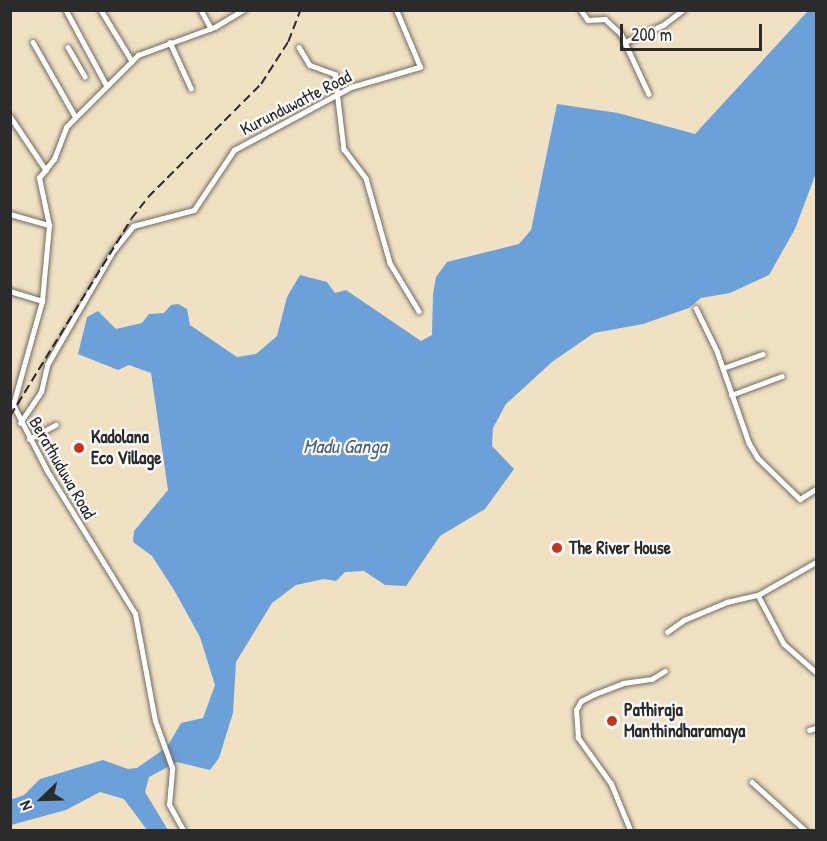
<!DOCTYPE html>
<style>
body{margin:0}
#map{position:relative;width:827px;height:841px;overflow:hidden;background:#f1e1c3;font-family:"Patrick Hand",sans-serif}
div>[style]{position:absolute}
.water>*{inset:0;background:#6ca0d8}
.roads{filter:drop-shadow(0 0 2px #706b60) drop-shadow(0 0 2px #706b60)}
.minor>*{height:4.5px;margin:-2.25px;padding:0 2.25px;transform-origin:2.25px;border-radius:2.25px;background:#fff}
.rail>*{height:1.5px;margin-top:-0.75px;transform-origin:0;background:repeating-linear-gradient(90deg,#2b2b2b 0 9px,transparent 0 13.5px)}
.dots>*{width:16px;height:16px;translate:-50% -50%;box-sizing:border-box;border:3px solid #fff;border-radius:50%}
span{translate:-50% -50%;white-space:nowrap;text-align:center;line-height:1.15;-webkit-text-stroke:4.5px #fff;paint-order:stroke}
.street-label{font-size:18px;color:#2b2b2b}
.poi-label{font-size:18px;color:#2b2b2b;font-weight:700}
.left{translate:0 -50%;text-align:left}
.water-label{font-size:20px;color:#486079;font-style:italic}
.frame{position:absolute;inset:0;border:12px solid #2b2b2b;pointer-events:none}
.north{position:absolute;left:12px;top:769px;width:60px;height:60px;-webkit-text-stroke:4px #fff;paint-order:stroke;rotate:247deg;font-size:16px;font-weight:700;line-height:24px;text-align:center;color:#2b2b2b}
.north::after{content:'';display:block;margin:auto;width:21px;height:27px;background:#2b2b2b;clip-path:polygon(50% 0,100% 100%,50% 72%,0 100%)}
.scale{position:absolute;left:620px;top:24px;width:142px;height:27px;box-sizing:border-box;border:3px solid #2b2b2b;border-top:0;padding-left:8px;font-size:18px;line-height:21px;white-space:nowrap;color:#2b2b2b;-webkit-text-stroke:4px #fff;paint-order:stroke}
</style>
<div id="map">
<div class="water">
<div style="clip-path:polygon(808px 11px,816px 11px,816px 173px,795px 229px,769px 275px,730px 293px,701px 298px,689px 308px,643px 324px,594px 333px,552px 362px,506px 404px,493px 428px,492px 446px,514px 469px,485px 509px,440px 536px,406px 586px,385px 585px,364px 571px,345px 572px,336px 581px,324px 579px,296px 585px,272px 603px,236px 662px,233px 713px,219px 758px,210px 770px,177px 762px,149px 777px,145px 792px,168px 830px,147px 830px,124px 799px,100px 792px,66px 810px,11px 825px,10px 800px,24px 795px,40px 779px,103px 760px,128px 769px,137px 768px,167px 747px,181px 723px,203px 718px,215px 685px,200px 637px,174px 590px,152px 556px,133px 542px,134px 531px,168px 490px,151px 373px,129px 365px,118px 370px,78px 354px,87px 317px,98px 311px,116px 329px,142px 323px,149px 314px,164px 313px,171px 305px,178px 304px,187px 309px,190px 325px,237px 357px,256px 354px,277px 336px,287px 297px,300px 275px,327px 282px,335px 293px,346px 290px,421px 341px,432px 335px,433px 294px,436px 277px,447px 262px,519px 244px,531px 230px,557px 104px,618px 113px,695px 134px)"></div>
</div>
<div class="roads">
<div class="minor">
<div style="left:66px;top:10px;width:86px;rotate:61.7deg"></div>
<div style="left:101px;top:10px;width:60px;rotate:58.7deg"></div>
<div style="left:201px;top:10px;width:21px;rotate:61deg"></div>
<div style="left:581px;top:10px;width:12px;rotate:55deg"></div>
<div style="left:588px;top:20px;width:17px;rotate:-3deg"></div>
<div style="left:605px;top:19px;width:22px;rotate:43deg"></div>
<div style="left:621px;top:34px;width:66px;rotate:65deg"></div>
<div style="left:33px;top:42px;width:85px;rotate:60.4deg"></div>
<div style="left:170px;top:42px;width:51px;rotate:65.5deg"></div>
<div style="left:625px;top:42px;width:42px;rotate:-24.1deg"></div>
<div style="left:663px;top:25px;width:25px;rotate:-37deg"></div>
<div style="left:68px;top:47px;width:34px;rotate:60deg"></div>
<div style="left:299px;top:47px;width:21px;rotate:59deg"></div>
<div style="left:310px;top:65px;width:27px;rotate:20deg"></div>
<div style="left:335px;top:74px;width:76px;rotate:83.2deg"></div>
<div style="left:344px;top:149px;width:36px;rotate:53deg"></div>
<div style="left:366px;top:178px;width:88px;rotate:74.2deg"></div>
<div style="left:390px;top:263px;width:56px;rotate:58.9deg"></div>
<div style="left:10px;top:116px;width:65px;rotate:56.3deg"></div>
<div style="left:10px;top:214px;width:41px;rotate:15.8deg"></div>
<div style="left:10px;top:291px;width:34px;rotate:17deg"></div>
<div style="left:696px;top:308px;width:48px;rotate:64deg"></div>
<div style="left:717px;top:351px;width:97px;rotate:70.8deg"></div>
<div style="left:749px;top:443px;width:17px;rotate:59deg"></div>
<div style="left:758px;top:458px;width:59px;rotate:44.3deg"></div>
<div style="left:800px;top:499px;width:19px;rotate:-32deg"></div>
<div style="left:723px;top:368px;width:42px;rotate:-19.3deg"></div>
<div style="left:731px;top:395px;width:54px;rotate:-20.4deg"></div>
<div style="left:20px;top:423px;width:37px;rotate:-56deg"></div>
<div style="left:41px;top:392px;width:28px;rotate:-77deg"></div>
<div style="left:47px;top:365px;width:132px;rotate:-59.9deg"></div>
<div style="left:113px;top:251px;width:32px;rotate:-51deg"></div>
<div style="left:133px;top:226px;width:63px;rotate:-14.7deg"></div>
<div style="left:194px;top:210px;width:72px;rotate:-56.3deg"></div>
<div style="left:234px;top:150px;width:133px;rotate:-28.3deg"></div>
<div style="left:351px;top:87px;width:72px;rotate:-16.2deg"></div>
<div style="left:420px;top:67px;width:62px;rotate:-112.8deg"></div>
<div style="left:29px;top:439px;width:30px;rotate:-28deg"></div>
<div style="left:758px;top:595px;width:55px;rotate:62deg"></div>
<div style="left:784px;top:644px;width:43px;rotate:41.2deg"></div>
<div style="left:667px;top:632px;width:21px;rotate:-35deg"></div>
<div style="left:684px;top:620px;width:47px;rotate:-22.7deg"></div>
<div style="left:727px;top:602px;width:32px;rotate:-13deg"></div>
<div style="left:758px;top:595px;width:67px;rotate:-29.6deg"></div>
<div style="left:809px;top:730px;width:7px;rotate:-16deg"></div>
<div style="left:752px;top:782px;width:72px;rotate:42.2deg"></div>
<div style="left:183px;top:830px;width:29px;rotate:-119deg"></div>
<div style="left:169px;top:805px;width:37px;rotate:-85deg"></div>
<div style="left:172px;top:768px;width:50px;rotate:-109.9deg"></div>
<div style="left:155px;top:721px;width:109px;rotate:-100.6deg"></div>
<div style="left:135px;top:614px;width:168px;rotate:-121.6deg"></div>
<div style="left:47px;top:471px;width:74px;rotate:-117.3deg"></div>
<div style="left:13px;top:405px;width:108px;rotate:-74.4deg"></div>
<div style="left:42px;top:301px;width:76px;rotate:-84.7deg"></div>
<div style="left:49px;top:225px;width:48px;rotate:-102deg"></div>
<div style="left:39px;top:178px;width:24px;rotate:-52deg"></div>
<div style="left:54px;top:159px;width:34px;rotate:-69deg"></div>
<div style="left:66px;top:127px;width:102px;rotate:-45deg"></div>
<div style="left:138px;top:55px;width:82px;rotate:-20deg"></div>
<div style="left:215px;top:27px;width:33px;rotate:-31deg"></div>
<div style="left:630px;top:830px;width:50px;rotate:-112.4deg"></div>
<div style="left:611px;top:784px;width:57px;rotate:-125.7deg"></div>
<div style="left:578px;top:738px;width:28px;rotate:-94deg"></div>
<div style="left:576px;top:710px;width:10px;rotate:-61deg"></div>
<div style="left:581px;top:701px;width:16px;rotate:-27deg"></div>
<div style="left:595px;top:694px;width:30px;rotate:-21deg"></div>
<div style="left:623px;top:683px;width:29px;rotate:-8deg"></div>
<div style="left:652px;top:679px;width:15px;rotate:-32deg"></div>
</div>
</div>
<div class="rail">
<div style="left:10px;top:416px;width:231px;rotate:-58.4deg"></div>
<div style="left:131px;top:219px;width:28px;rotate:-52deg"></div>
<div style="left:148px;top:197px;width:160px;rotate:-45deg"></div>
<div style="left:261px;top:84px;width:50px;rotate:-57.3deg"></div>
<div style="left:288px;top:42px;width:34px;rotate:-69deg"></div>
</div>
<div class="dots">
<div style="left:79px;top:448px;background:#c8321e"></div>
<div style="left:557px;top:548px;background:#c8321e"></div>
<div style="left:612px;top:721px;background:#c8321e"></div>
</div>
<div class="street-label">
<span style="left:296px;top:103px;rotate:-27deg">Kurunduwatte Road</span>
<span style="left:62px;top:468px;rotate:60deg">Berathuduwa Road</span>
</div>
<div class="poi-label">
<span class="left" style="left:91px;top:448px">Kadolana<br>Eco Village</span>
<span class="left" style="left:569px;top:548px">The River House</span>
<span class="left" style="left:624px;top:721px">Pathiraja<br>Manthindharamaya</span>
</div>
<div class="water-label">
<span style="left:345px;top:445px">Madu Ganga</span>
</div>
<div class="frame"></div>
<div class="north">N</div>
<div class="scale">200 m</div>
</div>
